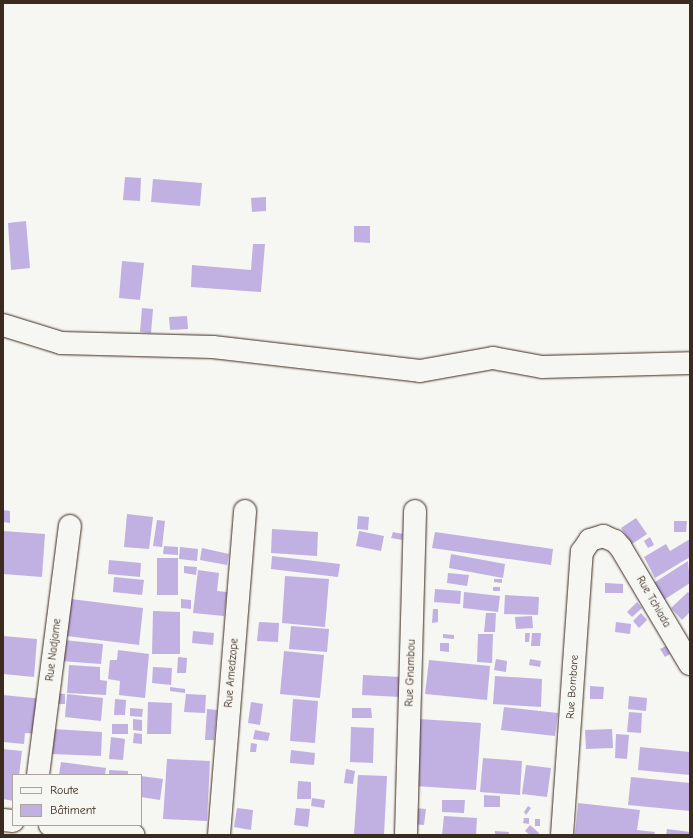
<!DOCTYPE html>
<meta charset="utf-8">
<style>
body{margin:0}
#map{position:relative;width:693px;height:838px;overflow:hidden;background:#f6f6f2;font-family:"Comic Neue",sans-serif}
div>[style]{position:absolute}
.building>*{inset:0;background:#c0b1e2}
.roads{filter:drop-shadow(0 0 1px #3b2a1e) drop-shadow(0 0 1px #3b2a1e)}
.street>*{height:22px;margin:-11px;padding:0 11px;transform-origin:11px;border-radius:11px;background:#f6f6f2}
span{translate:-50% -50%;white-space:nowrap;text-align:center;line-height:1.15;-webkit-text-stroke:3px #f6f6f2;paint-order:stroke}
.street-label{font-size:11px;color:#3b2a1e}
.frame{position:absolute;inset:0;border:4px solid #3b2a1e;pointer-events:none}
.legend{position:absolute;left:12px;top:774px;width:130px;height:52px;box-sizing:border-box;background:#f6f6f2;border:1px solid #aba49d;margin:0;padding:5px 7px;list-style:none;font-size:12px;color:#3b2a1e}
.legend li{display:flex;align-items:center;gap:8px;height:20px}
.legend b{width:20px;border:1px solid #aba49d}
</style>
<div id="map">
<div class="building">
<div style="clip-path:polygon(125px 177px,141px 178px,140px 201px,123px 200px)"></div>
<div style="clip-path:polygon(153px 179px,202px 183px,200px 206px,151px 202px)"></div>
<div style="clip-path:polygon(266px 197px,266px 211px,252px 212px,251px 198px)"></div>
<div style="clip-path:polygon(26px 221px,30px 268px,11px 270px,8px 223px)"></div>
<div style="clip-path:polygon(354px 226px,370px 226px,370px 243px,354px 242px)"></div>
<div style="clip-path:polygon(253px 244px,265px 244px,261px 292px,191px 287px,192px 265px,251px 270px)"></div>
<div style="clip-path:polygon(122px 261px,144px 263px,140px 300px,119px 298px)"></div>
<div style="clip-path:polygon(142px 308px,153px 309px,151px 333px,140px 332px)"></div>
<div style="clip-path:polygon(187px 316px,188px 329px,170px 330px,169px 317px)"></div>
<div style="clip-path:polygon(3px 510px,10px 511px,10px 523px,3px 522px)"></div>
<div style="clip-path:polygon(127px 514px,153px 517px,149px 549px,124px 547px)"></div>
<div style="clip-path:polygon(358px 516px,369px 517px,368px 530px,357px 529px)"></div>
<div style="clip-path:polygon(636px 518px,647px 534px,632px 544px,621px 528px)"></div>
<div style="clip-path:polygon(157px 520px,165px 521px,162px 547px,153px 546px)"></div>
<div style="clip-path:polygon(674px 521px,687px 521px,686px 532px,674px 532px)"></div>
<div style="clip-path:polygon(272px 529px,318px 532px,317px 556px,271px 553px)"></div>
<div style="clip-path:polygon(3px 531px,45px 534px,42px 577px,3px 574px)"></div>
<div style="clip-path:polygon(359px 531px,384px 536px,381px 551px,356px 546px)"></div>
<div style="clip-path:polygon(393px 532px,403px 534px,402px 540px,391px 538px)"></div>
<div style="clip-path:polygon(435px 532px,553px 549px,551px 565px,432px 548px)"></div>
<div style="clip-path:polygon(650px 537px,654px 545px,648px 548px,644px 541px)"></div>
<div style="clip-path:polygon(690px 539px,690px 557px,655px 578px,644px 557px,666px 544px,670px 551px)"></div>
<div style="clip-path:polygon(164px 546px,178px 547px,178px 555px,163px 554px)"></div>
<div style="clip-path:polygon(180px 547px,198px 549px,197px 561px,179px 559px)"></div>
<div style="clip-path:polygon(202px 548px,229px 554px,227px 565px,200px 560px)"></div>
<div style="clip-path:polygon(451px 554px,505px 564px,503px 578px,449px 568px)"></div>
<div style="clip-path:polygon(272px 556px,340px 564px,338px 577px,271px 569px)"></div>
<div style="clip-path:polygon(157px 558px,178px 558px,178px 595px,157px 595px)"></div>
<div style="clip-path:polygon(109px 560px,141px 563px,140px 577px,108px 574px)"></div>
<div style="clip-path:polygon(688px 561px,690px 583px,662px 601px,652px 584px)"></div>
<div style="clip-path:polygon(184px 566px,197px 567px,196px 575px,184px 573px)"></div>
<div style="clip-path:polygon(198px 570px,219px 573px,217px 591px,227px 592px,224px 616px,193px 613px)"></div>
<div style="clip-path:polygon(448px 573px,469px 575px,467px 586px,447px 583px)"></div>
<div style="clip-path:polygon(285px 576px,329px 579px,325px 627px,282px 623px)"></div>
<div style="clip-path:polygon(114px 577px,144px 580px,142px 595px,113px 592px)"></div>
<div style="clip-path:polygon(494px 579px,502px 579px,502px 583px,494px 582px)"></div>
<div style="clip-path:polygon(605px 583px,623px 584px,623px 593px,605px 593px)"></div>
<div style="clip-path:polygon(493px 587px,500px 587px,500px 591px,493px 591px)"></div>
<div style="clip-path:polygon(435px 589px,461px 591px,460px 604px,434px 602px)"></div>
<div style="clip-path:polygon(464px 592px,500px 596px,498px 612px,463px 608px)"></div>
<div style="clip-path:polygon(688px 592px,690px 594px,690px 612px,682px 620px,671px 608px)"></div>
<div style="clip-path:polygon(505px 595px,539px 597px,538px 615px,504px 614px)"></div>
<div style="clip-path:polygon(71px 599px,143px 608px,139px 645px,67px 636px)"></div>
<div style="clip-path:polygon(181px 599px,191px 600px,191px 609px,181px 608px)"></div>
<div style="clip-path:polygon(637px 602px,642px 608px,632px 617px,627px 612px)"></div>
<div style="clip-path:polygon(433px 609px,438px 609px,438px 622px,432px 623px)"></div>
<div style="clip-path:polygon(153px 611px,180px 612px,180px 654px,152px 654px)"></div>
<div style="clip-path:polygon(486px 613px,496px 613px,495px 632px,484px 632px)"></div>
<div style="clip-path:polygon(641px 613px,647px 620px,639px 628px,633px 621px)"></div>
<div style="clip-path:polygon(532px 616px,533px 628px,516px 629px,515px 617px)"></div>
<div style="clip-path:polygon(259px 622px,279px 623px,278px 642px,257px 641px)"></div>
<div style="clip-path:polygon(616px 622px,631px 624px,630px 634px,615px 632px)"></div>
<div style="clip-path:polygon(291px 626px,329px 629px,327px 652px,289px 649px)"></div>
<div style="clip-path:polygon(193px 631px,214px 633px,213px 645px,192px 643px)"></div>
<div style="clip-path:polygon(525px 633px,530px 633px,529px 642px,525px 642px)"></div>
<div style="clip-path:polygon(532px 633px,541px 633px,540px 646px,531px 646px)"></div>
<div style="clip-path:polygon(443px 634px,454px 635px,454px 639px,443px 638px)"></div>
<div style="clip-path:polygon(478px 634px,493px 634px,492px 663px,477px 662px)"></div>
<div style="clip-path:polygon(3px 636px,37px 639px,34px 677px,3px 674px)"></div>
<div style="clip-path:polygon(63px 640px,103px 644px,101px 664px,61px 661px)"></div>
<div style="clip-path:polygon(440px 643px,449px 643px,449px 652px,440px 651px)"></div>
<div style="clip-path:polygon(666px 646px,670px 654px,665px 657px,660px 649px)"></div>
<div style="clip-path:polygon(118px 650px,149px 654px,145px 698px,119px 695px,120px 681px,108px 679px,110px 660px,117px 660px)"></div>
<div style="clip-path:polygon(284px 651px,324px 655px,320px 698px,280px 694px)"></div>
<div style="clip-path:polygon(178px 657px,187px 658px,186px 673px,177px 673px)"></div>
<div style="clip-path:polygon(496px 659px,507px 661px,506px 672px,494px 670px)"></div>
<div style="clip-path:polygon(530px 659px,541px 661px,540px 667px,529px 665px)"></div>
<div style="clip-path:polygon(429px 660px,490px 666px,487px 700px,425px 694px)"></div>
<div style="clip-path:polygon(69px 665px,100px 667px,100px 680px,107px 681px,106px 695px,67px 693px)"></div>
<div style="clip-path:polygon(153px 667px,172px 668px,171px 685px,152px 683px)"></div>
<div style="clip-path:polygon(363px 675px,401px 677px,400px 697px,362px 695px)"></div>
<div style="clip-path:polygon(495px 676px,542px 679px,541px 707px,493px 704px)"></div>
<div style="clip-path:polygon(590px 686px,604px 687px,603px 699px,590px 699px)"></div>
<div style="clip-path:polygon(170px 687px,185px 689px,185px 693px,170px 691px)"></div>
<div style="clip-path:polygon(53px 693px,65px 694px,65px 704px,52px 704px)"></div>
<div style="clip-path:polygon(67px 694px,103px 698px,101px 721px,65px 717px)"></div>
<div style="clip-path:polygon(186px 694px,206px 695px,205px 713px,184px 712px)"></div>
<div style="clip-path:polygon(3px 695px,43px 699px,40px 734px,25px 733px,24px 744px,3px 742px)"></div>
<div style="clip-path:polygon(629px 696px,647px 698px,646px 711px,628px 709px)"></div>
<div style="clip-path:polygon(115px 699px,126px 700px,125px 715px,114px 715px)"></div>
<div style="clip-path:polygon(293px 699px,318px 701px,315px 743px,290px 741px)"></div>
<div style="clip-path:polygon(148px 702px,172px 703px,171px 734px,147px 734px)"></div>
<div style="clip-path:polygon(251px 702px,263px 704px,260px 725px,248px 723px)"></div>
<div style="clip-path:polygon(504px 707px,558px 713px,555px 736px,501px 730px)"></div>
<div style="clip-path:polygon(130px 708px,143px 709px,142px 717px,130px 716px)"></div>
<div style="clip-path:polygon(352px 708px,371px 708px,372px 718px,352px 718px)"></div>
<div style="clip-path:polygon(207px 709px,217px 710px,214px 740px,205px 740px)"></div>
<div style="clip-path:polygon(629px 712px,642px 713px,641px 733px,627px 732px)"></div>
<div style="clip-path:polygon(133px 719px,142px 720px,142px 731px,133px 730px)"></div>
<div style="clip-path:polygon(419px 719px,481px 723px,476px 790px,415px 786px)"></div>
<div style="clip-path:polygon(112px 724px,128px 724px,128px 734px,112px 734px)"></div>
<div style="clip-path:polygon(351px 727px,374px 728px,373px 763px,350px 762px)"></div>
<div style="clip-path:polygon(53px 729px,102px 732px,101px 756px,52px 754px)"></div>
<div style="clip-path:polygon(612px 729px,613px 748px,586px 749px,585px 730px)"></div>
<div style="clip-path:polygon(255px 730px,270px 733px,268px 741px,253px 739px)"></div>
<div style="clip-path:polygon(134px 733px,142px 734px,142px 744px,133px 743px)"></div>
<div style="clip-path:polygon(616px 734px,629px 735px,627px 759px,615px 758px)"></div>
<div style="clip-path:polygon(111px 737px,125px 739px,123px 760px,109px 759px)"></div>
<div style="clip-path:polygon(251px 743px,257px 744px,256px 752px,250px 752px)"></div>
<div style="clip-path:polygon(640px 747px,690px 752px,690px 775px,638px 770px)"></div>
<div style="clip-path:polygon(3px 749px,22px 751px,19px 775px,13px 775px,13px 801px,3px 799px)"></div>
<div style="clip-path:polygon(291px 750px,315px 753px,314px 765px,290px 763px)"></div>
<div style="clip-path:polygon(483px 758px,522px 761px,520px 795px,480px 792px)"></div>
<div style="clip-path:polygon(167px 759px,210px 761px,207px 821px,163px 819px)"></div>
<div style="clip-path:polygon(61px 762px,106px 768px,105px 775px,59px 775px)"></div>
<div style="clip-path:polygon(526px 765px,551px 768px,547px 797px,522px 794px)"></div>
<div style="clip-path:polygon(346px 769px,355px 771px,353px 784px,344px 783px)"></div>
<div style="clip-path:polygon(109px 770px,128px 771px,128px 775px,109px 775px)"></div>
<div style="clip-path:polygon(358px 775px,387px 776px,384px 835px,354px 835px)"></div>
<div style="clip-path:polygon(141px 776px,163px 779px,160px 800px,141px 797px)"></div>
<div style="clip-path:polygon(631px 777px,690px 783px,690px 811px,628px 805px)"></div>
<div style="clip-path:polygon(298px 781px,311px 782px,311px 799px,297px 799px)"></div>
<div style="clip-path:polygon(484px 795px,500px 796px,500px 807px,484px 807px)"></div>
<div style="clip-path:polygon(312px 798px,325px 800px,324px 808px,311px 806px)"></div>
<div style="clip-path:polygon(442px 800px,465px 800px,464px 813px,442px 812px)"></div>
<div style="clip-path:polygon(578px 803px,640px 810px,637px 830px,655px 832px,654px 835px,575px 835px)"></div>
<div style="clip-path:polygon(528px 806px,531px 808px,526px 815px,524px 812px)"></div>
<div style="clip-path:polygon(237px 808px,253px 810px,251px 830px,234px 827px)"></div>
<div style="clip-path:polygon(296px 808px,310px 809px,308px 827px,294px 825px)"></div>
<div style="clip-path:polygon(414px 808px,426px 809px,424px 825px,412px 824px)"></div>
<div style="clip-path:polygon(444px 816px,477px 818px,476px 835px,442px 835px)"></div>
<div style="clip-path:polygon(524px 818px,529px 818px,529px 824px,523px 823px)"></div>
<div style="clip-path:polygon(535px 819px,540px 819px,540px 826px,535px 826px)"></div>
<div style="clip-path:polygon(530px 825px,539px 833px,538px 835px,530px 835px,525px 831px)"></div>
<div style="clip-path:polygon(667px 829px,690px 832px,690px 835px,666px 835px)"></div>
<div style="clip-path:polygon(495px 831px,509px 832px,509px 835px,495px 835px)"></div>
</div>
<div class="roads">
<div class="street">
<div style="left:3px;top:325px;width:61px;rotate:17.2deg"></div>
<div style="left:61px;top:343px;width:152px;rotate:1.5deg"></div>
<div style="left:213px;top:347px;width:208px;rotate:6.6deg"></div>
<div style="left:420px;top:371px;width:74px;rotate:-10.1deg"></div>
<div style="left:493px;top:358px;width:50px;rotate:10.4deg"></div>
<div style="left:542px;top:367px;width:148px;rotate:-1.5deg"></div>
<div style="left:38px;top:775px;width:251px;rotate:-82.7deg"></div>
<div style="left:3px;top:820px;width:10px;rotate:6deg"></div>
<div style="left:50px;top:825px;width:84px;rotate:6.9deg"></div>
<div style="left:219px;top:835px;width:325px;rotate:-85.4deg"></div>
<div style="left:406px;top:835px;width:324px;rotate:-88.4deg"></div>
<div style="left:562px;top:835px;width:284px;rotate:-86deg"></div>
<div style="left:582px;top:552px;width:14px;rotate:-56deg"></div>
<div style="left:590px;top:540px;width:14px;rotate:-17deg"></div>
<div style="left:603px;top:536px;width:13px;rotate:23deg"></div>
<div style="left:615px;top:541px;width:9px;rotate:49deg"></div>
<div style="left:621px;top:548px;width:135px;rotate:59.3deg"></div>
</div>
</div>
<div class="street-label">
<span style="left:653px;top:602px;rotate:60deg">Rue Tchiada</span>
<span style="left:54px;top:650px;rotate:-83deg">Rue Nadjame</span>
<span style="left:232px;top:673px;rotate:-85deg">Rue Amedzope</span>
<span style="left:411px;top:673px;rotate:-88deg">Rue Gnambou</span>
<span style="left:573px;top:687px;rotate:-86deg">Rue Bombare</span>
</div>
<div class="frame"></div>
<ul class="legend">
<li><b style="height:5px;background:#f6f6f2"></b>Route</li>
<li><b style="height:11px;background:#c0b1e2"></b>Bâtiment</li>
</ul>
</div>
